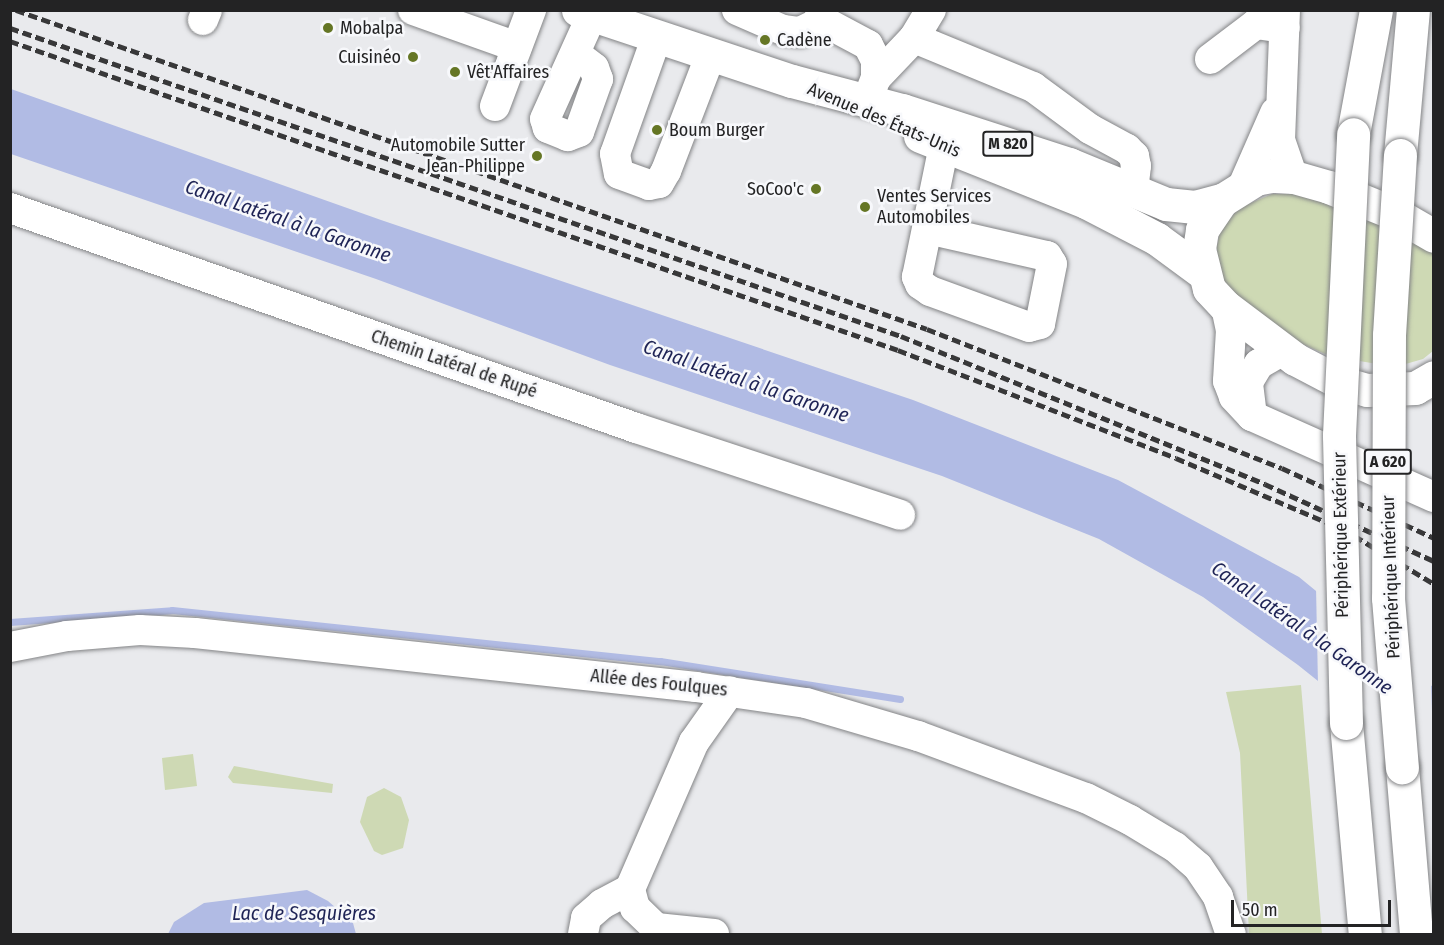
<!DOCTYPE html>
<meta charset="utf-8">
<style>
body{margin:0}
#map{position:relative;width:1444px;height:945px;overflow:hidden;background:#e9eaed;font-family:"Fira Sans Condensed",sans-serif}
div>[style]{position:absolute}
.green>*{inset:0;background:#ced9b4}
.water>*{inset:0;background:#b1bbe4}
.pier>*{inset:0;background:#e9eaed}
.stream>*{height:7px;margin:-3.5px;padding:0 3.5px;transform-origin:3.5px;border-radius:3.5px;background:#b1bbe4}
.roads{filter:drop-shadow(0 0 2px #838486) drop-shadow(0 0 2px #838486)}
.minor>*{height:30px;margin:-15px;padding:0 15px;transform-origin:15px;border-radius:15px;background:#fff}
.major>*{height:33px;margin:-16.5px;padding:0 16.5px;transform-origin:16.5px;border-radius:16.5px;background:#fff}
.highway>*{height:33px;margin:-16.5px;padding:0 16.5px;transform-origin:16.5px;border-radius:16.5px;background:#fff}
.rail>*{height:4.5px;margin-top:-2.25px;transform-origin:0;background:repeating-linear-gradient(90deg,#383839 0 9px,transparent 0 13.5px)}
.bridges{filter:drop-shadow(0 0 2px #838486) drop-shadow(0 0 2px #838486)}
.highway-bridge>*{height:33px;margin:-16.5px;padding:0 16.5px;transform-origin:16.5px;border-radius:16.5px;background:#fff}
.dots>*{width:16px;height:16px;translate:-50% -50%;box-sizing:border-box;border:3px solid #f7f8fb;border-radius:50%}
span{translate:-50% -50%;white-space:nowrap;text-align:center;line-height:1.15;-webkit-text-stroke:5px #f7f8fb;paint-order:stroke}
.shield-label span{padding:2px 4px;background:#f7f8fb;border:2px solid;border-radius:4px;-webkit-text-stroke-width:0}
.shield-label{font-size:16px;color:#232324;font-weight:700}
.poi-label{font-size:18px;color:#232324}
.left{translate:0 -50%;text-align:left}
.right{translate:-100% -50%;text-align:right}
.street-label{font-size:18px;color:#232324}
.water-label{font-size:20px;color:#1e2355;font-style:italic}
.frame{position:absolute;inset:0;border:12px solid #232324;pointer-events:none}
.scale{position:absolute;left:1231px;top:900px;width:160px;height:27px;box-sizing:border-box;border:3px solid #232324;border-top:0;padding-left:8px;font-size:18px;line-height:21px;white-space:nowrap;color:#232324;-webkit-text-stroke:4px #f7f8fb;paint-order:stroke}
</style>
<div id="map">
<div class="green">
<div style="clip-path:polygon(1272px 194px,1299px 194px,1333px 202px,1433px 251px,1433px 351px,1423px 359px,1395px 367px,1330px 356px,1284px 336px,1225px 288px,1216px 251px,1220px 231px,1239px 208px)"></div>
<div style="clip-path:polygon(1301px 685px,1322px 934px,1249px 934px,1240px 753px,1226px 692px)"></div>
<div style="clip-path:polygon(193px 754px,197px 786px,165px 790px,162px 758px)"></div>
<div style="clip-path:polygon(234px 766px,333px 784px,332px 793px,233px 783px,228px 777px)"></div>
<div style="clip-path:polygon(384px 788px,401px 797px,409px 820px,403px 848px,382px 855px,374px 851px,360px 822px,367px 797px)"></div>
</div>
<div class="water">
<div style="clip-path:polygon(11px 89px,381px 220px,913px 400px,1118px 480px,1299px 577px,1433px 687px,1433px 773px,1298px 665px,1203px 597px,1099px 539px,942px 476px,610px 365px,376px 279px,11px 154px)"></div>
<div style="clip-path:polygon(307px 890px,328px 901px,353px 923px,356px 934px,168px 934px,174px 922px,204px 903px)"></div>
</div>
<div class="pier">
<div style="clip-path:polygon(1316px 587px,1431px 680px,1434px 776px,1318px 685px)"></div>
</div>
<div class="stream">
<div style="left:10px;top:622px;width:162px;rotate:-4.2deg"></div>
<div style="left:172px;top:610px;width:491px;rotate:6deg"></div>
<div style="left:660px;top:661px;width:243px;rotate:9deg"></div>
</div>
<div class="roads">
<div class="minor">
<div style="left:413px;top:10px;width:110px;rotate:19.6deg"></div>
<div style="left:737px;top:10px;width:50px;rotate:23.5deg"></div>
<div style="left:783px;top:30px;width:17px;rotate:7deg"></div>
<div style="left:800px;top:32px;width:25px;rotate:-26deg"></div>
<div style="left:820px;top:10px;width:11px;rotate:75deg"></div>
<div style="left:823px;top:21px;width:51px;rotate:28.1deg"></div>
<div style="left:868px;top:45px;width:18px;rotate:63deg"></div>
<div style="left:876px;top:61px;width:17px;rotate:90deg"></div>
<div style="left:1285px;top:10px;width:130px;rotate:92.2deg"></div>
<div style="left:1280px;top:140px;width:39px;rotate:71deg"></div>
<div style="left:203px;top:20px;width:11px;rotate:-68deg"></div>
<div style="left:657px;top:36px;width:125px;rotate:109.6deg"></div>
<div style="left:615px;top:154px;width:20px;rotate:79deg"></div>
<div style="left:619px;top:174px;width:32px;rotate:20deg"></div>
<div style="left:649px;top:185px;width:10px;rotate:-11deg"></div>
<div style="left:659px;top:183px;width:14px;rotate:-60deg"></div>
<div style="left:666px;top:171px;width:125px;rotate:-69deg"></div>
<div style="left:914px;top:38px;width:129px;rotate:22.4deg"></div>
<div style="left:1033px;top:87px;width:71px;rotate:36.4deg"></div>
<div style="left:1090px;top:129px;width:42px;rotate:28.4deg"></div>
<div style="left:1127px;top:149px;width:10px;rotate:45deg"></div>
<div style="left:1134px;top:156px;width:10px;rotate:79deg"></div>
<div style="left:1136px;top:166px;width:26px;rotate:97deg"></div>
<div style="left:577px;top:55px;width:21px;rotate:37deg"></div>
<div style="left:594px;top:68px;width:12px;rotate:70deg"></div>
<div style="left:598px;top:79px;width:56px;rotate:109.7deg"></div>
<div style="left:579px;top:132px;width:12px;rotate:160deg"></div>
<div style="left:568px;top:136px;width:22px;rotate:-158deg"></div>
<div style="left:548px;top:128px;width:9px;rotate:-108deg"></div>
<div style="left:545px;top:119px;width:114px;rotate:-65.7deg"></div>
<div style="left:1210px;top:59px;width:58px;rotate:-37.3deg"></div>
<div style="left:1256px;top:24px;width:29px;rotate:8deg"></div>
<div style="left:867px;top:101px;width:25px;rotate:-69deg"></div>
<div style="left:876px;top:78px;width:55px;rotate:-46.5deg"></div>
<div style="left:914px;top:38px;width:33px;rotate:-59deg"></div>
<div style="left:495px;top:106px;width:103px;rotate:-69.4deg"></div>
<div style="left:1243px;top:186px;width:80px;rotate:-66.3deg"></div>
<div style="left:10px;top:208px;width:664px;rotate:19.36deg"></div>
<div style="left:636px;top:428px;width:278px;rotate:18.2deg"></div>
<div style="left:928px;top:229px;width:122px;rotate:12.8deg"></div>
<div style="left:1047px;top:256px;width:9px;rotate:58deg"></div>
<div style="left:1052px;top:264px;width:61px;rotate:101.3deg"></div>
<div style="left:1040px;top:324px;width:11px;rotate:165deg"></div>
<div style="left:1029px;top:327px;width:105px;rotate:-160deg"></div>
<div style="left:930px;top:291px;width:12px;rotate:-145deg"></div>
<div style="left:920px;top:284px;width:8px;rotate:-113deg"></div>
<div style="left:917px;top:277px;width:134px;rotate:-78.4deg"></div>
<div style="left:1226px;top:307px;width:24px;rotate:78deg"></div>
<div style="left:1231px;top:330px;width:51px;rotate:93.4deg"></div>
<div style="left:1228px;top:381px;width:17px;rotate:69deg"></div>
<div style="left:1234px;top:397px;width:26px;rotate:47deg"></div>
<div style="left:1252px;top:416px;width:199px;rotate:24deg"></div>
<div style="left:1252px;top:416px;width:34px;rotate:-97deg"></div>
<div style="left:1248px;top:382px;width:21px;rotate:-59deg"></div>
<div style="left:1259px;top:364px;width:28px;rotate:-30deg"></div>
<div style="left:10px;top:647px;width:58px;rotate:-10.9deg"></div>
<div style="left:67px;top:636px;width:73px;rotate:-4.7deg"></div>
<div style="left:140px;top:630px;width:55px;rotate:3.1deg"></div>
<div style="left:195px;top:633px;width:504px;rotate:6.15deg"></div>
<div style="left:696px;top:687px;width:111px;rotate:8.3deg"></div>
<div style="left:806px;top:703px;width:117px;rotate:16.4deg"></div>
<div style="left:918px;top:736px;width:179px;rotate:20.3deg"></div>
<div style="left:1086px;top:798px;width:49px;rotate:26.6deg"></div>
<div style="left:1130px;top:820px;width:52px;rotate:31deg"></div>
<div style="left:1175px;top:847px;width:30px;rotate:41deg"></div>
<div style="left:1198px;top:867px;width:36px;rotate:56deg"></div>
<div style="left:1218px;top:897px;width:39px;rotate:71deg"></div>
<div style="left:583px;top:934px;width:16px;rotate:-79deg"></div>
<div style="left:586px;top:918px;width:21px;rotate:-41deg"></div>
<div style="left:602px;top:904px;width:32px;rotate:-28deg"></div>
<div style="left:714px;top:934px;width:58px;rotate:-174.1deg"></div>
<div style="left:656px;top:928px;width:29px;rotate:-136deg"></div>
<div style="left:635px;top:908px;width:20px;rotate:-105deg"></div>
<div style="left:630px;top:889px;width:160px;rotate:-66.5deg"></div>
<div style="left:694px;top:742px;width:62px;rotate:-54.8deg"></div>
</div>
<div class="major">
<div style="left:578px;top:10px;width:225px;rotate:18.4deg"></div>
<div style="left:792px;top:81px;width:114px;rotate:14.8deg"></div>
<div style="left:902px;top:110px;width:176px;rotate:17.9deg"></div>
<div style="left:1069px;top:164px;width:105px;rotate:22.4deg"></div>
<div style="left:1166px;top:204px;width:29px;rotate:6deg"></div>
<div style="left:1195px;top:207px;width:28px;rotate:-15deg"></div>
<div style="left:920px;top:136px;width:179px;rotate:21.7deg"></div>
<div style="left:1086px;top:202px;width:80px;rotate:27.5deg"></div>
<div style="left:1157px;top:239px;width:56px;rotate:36.3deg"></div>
<div style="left:1434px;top:236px;width:44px;rotate:-149.9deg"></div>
<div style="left:1396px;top:214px;width:72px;rotate:-158.1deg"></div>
<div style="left:1329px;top:187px;width:37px;rotate:-164deg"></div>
<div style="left:1293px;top:177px;width:22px;rotate:-177deg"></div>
<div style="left:1271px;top:176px;width:15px;rotate:169deg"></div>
<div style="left:1256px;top:179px;width:40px;rotate:148deg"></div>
<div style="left:1222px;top:200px;width:36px;rotate:124deg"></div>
<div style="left:1202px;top:230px;width:19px;rotate:99deg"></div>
<div style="left:1199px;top:249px;width:41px;rotate:76deg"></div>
<div style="left:1209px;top:289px;width:25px;rotate:47deg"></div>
<div style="left:1226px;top:307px;width:86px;rotate:37deg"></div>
<div style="left:1295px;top:359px;width:50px;rotate:27.6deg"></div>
<div style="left:1339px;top:382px;width:29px;rotate:16deg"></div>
<div style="left:1367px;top:390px;width:48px;rotate:-2.4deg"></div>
<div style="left:1415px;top:388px;width:22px;rotate:-30deg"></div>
</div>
<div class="highway">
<div style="left:1353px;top:134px;width:126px;rotate:-79.5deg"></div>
<div style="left:1400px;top:155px;width:146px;rotate:-84.9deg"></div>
<div style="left:1346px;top:723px;width:212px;rotate:84.9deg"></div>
<div style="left:1402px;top:767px;width:168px;rotate:85.2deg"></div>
</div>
</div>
<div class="rail">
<div style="left:16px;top:10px;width:965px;rotate:19.3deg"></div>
<div style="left:927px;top:329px;width:381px;rotate:21.4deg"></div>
<div style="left:1282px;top:468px;width:167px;rotate:24.7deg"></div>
<div style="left:10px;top:28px;width:943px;rotate:19.07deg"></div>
<div style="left:901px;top:336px;width:393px;rotate:22.1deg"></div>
<div style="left:1265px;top:484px;width:186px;rotate:24.5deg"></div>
<div style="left:10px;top:41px;width:940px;rotate:19.19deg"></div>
<div style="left:898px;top:350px;width:298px;rotate:21.2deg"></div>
<div style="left:1176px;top:458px;width:176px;rotate:23.1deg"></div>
<div style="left:1343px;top:529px;width:106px;rotate:31.1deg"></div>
</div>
<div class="bridges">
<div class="highway-bridge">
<div style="left:1400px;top:155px;width:180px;rotate:93.5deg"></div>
<div style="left:1389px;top:335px;width:263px;rotate:90.2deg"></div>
<div style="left:1388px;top:598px;width:170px;rotate:85.3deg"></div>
<div style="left:1346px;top:723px;width:288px;rotate:-91.4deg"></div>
<div style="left:1339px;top:435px;width:301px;rotate:-87.3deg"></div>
</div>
</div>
<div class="dots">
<div style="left:328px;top:28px;background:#657625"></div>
<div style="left:765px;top:40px;background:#657625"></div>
<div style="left:413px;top:57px;background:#657625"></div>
<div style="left:455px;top:72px;background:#657625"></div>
<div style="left:657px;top:130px;background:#657625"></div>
<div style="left:537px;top:156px;background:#657625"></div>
<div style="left:816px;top:189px;background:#657625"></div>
<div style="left:865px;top:207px;background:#657625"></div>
</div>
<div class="shield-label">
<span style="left:1008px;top:144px">M 820</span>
<span style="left:1388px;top:462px">A 620</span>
</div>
<div class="poi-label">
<span class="left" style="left:340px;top:28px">Mobalpa</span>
<span class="left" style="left:777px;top:40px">Cadène</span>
<span class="right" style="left:401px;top:57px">Cuisinéo</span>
<span class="left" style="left:467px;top:72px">Vêt'Affaires</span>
<span class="left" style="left:669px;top:130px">Boum Burger</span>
<span class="right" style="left:525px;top:156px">Automobile Sutter<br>Jean-Philippe</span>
<span class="right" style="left:804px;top:189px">SoCoo'c</span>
<span class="left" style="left:877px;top:207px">Ventes Services<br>Automobiles</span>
</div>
<div class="street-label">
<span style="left:884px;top:120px;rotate:23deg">Avenue des États-Unis</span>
<span style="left:454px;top:364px;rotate:19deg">Chemin Latéral de Rupé</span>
<span style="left:1341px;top:535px;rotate:-91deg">Périphérique Extérieur</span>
<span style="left:1391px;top:577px;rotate:-92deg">Périphérique Intérieur</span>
<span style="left:659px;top:683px;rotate:6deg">Allée des Foulques</span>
</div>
<div class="water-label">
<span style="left:288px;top:221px;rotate:19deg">Canal Latéral à la Garonne</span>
<span style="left:746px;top:381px;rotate:19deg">Canal Latéral à la Garonne</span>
<span style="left:1302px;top:628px;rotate:35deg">Canal Latéral à la Garonne</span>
<span style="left:304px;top:913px">Lac de Sesquières</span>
</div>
<div class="frame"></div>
<div class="scale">50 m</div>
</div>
